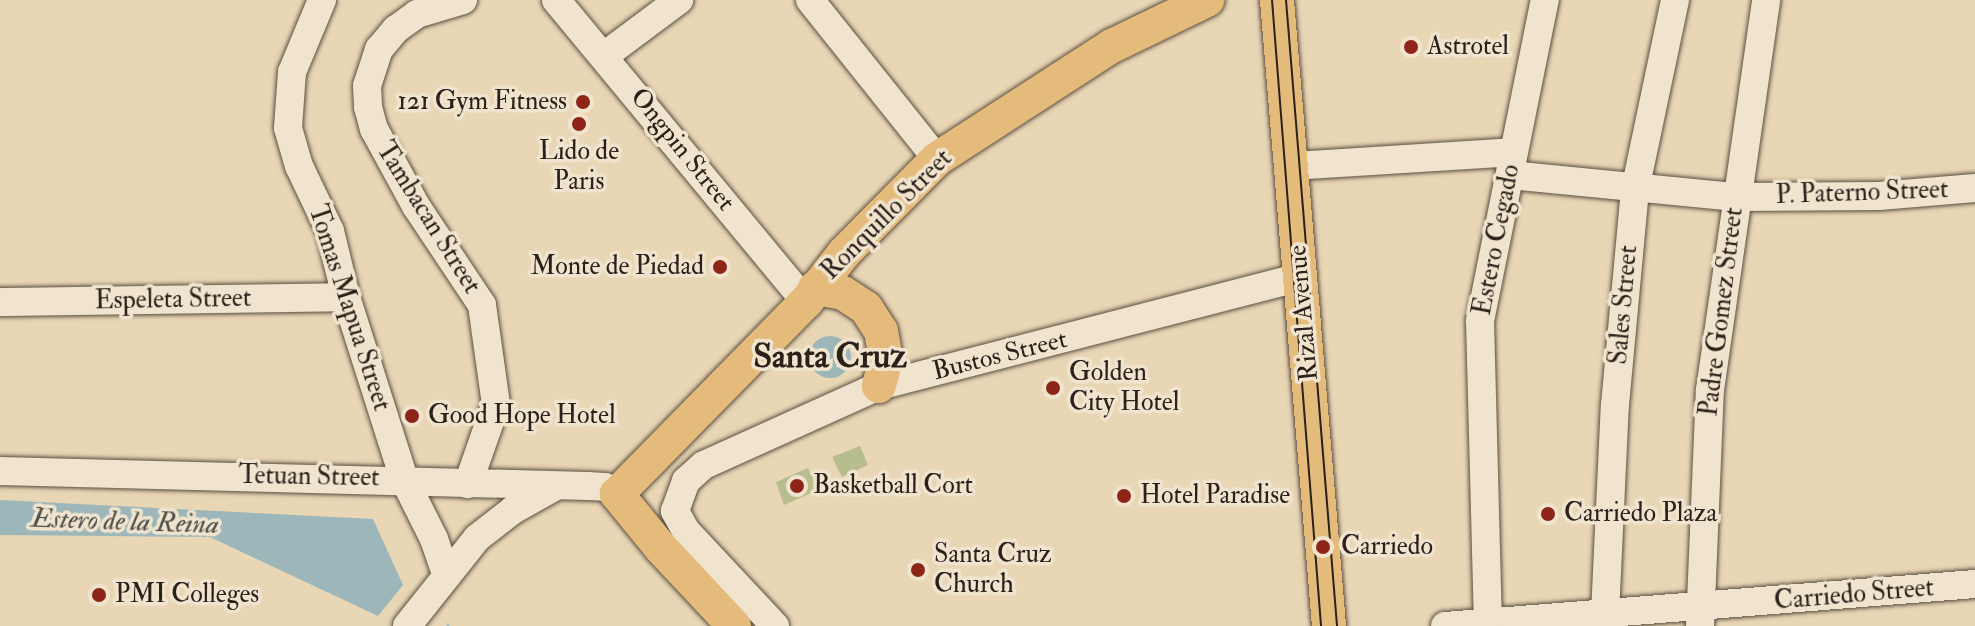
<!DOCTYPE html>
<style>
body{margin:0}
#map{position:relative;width:1975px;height:626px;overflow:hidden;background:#e8d6b5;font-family:"IM FELL Double Pica",serif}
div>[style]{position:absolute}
.green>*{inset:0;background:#b7bd8d}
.water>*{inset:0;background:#9cb6b9}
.round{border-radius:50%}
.pier>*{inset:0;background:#e8d6b5}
.roads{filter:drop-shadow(0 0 2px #5b4e41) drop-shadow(0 0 2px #5b4e41)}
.minor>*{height:28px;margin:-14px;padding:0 14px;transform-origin:14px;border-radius:14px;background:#f0e4cf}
.major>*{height:34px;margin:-17px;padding:0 17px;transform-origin:17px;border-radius:17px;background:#e4bb7a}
.tram>*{height:2px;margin:-1px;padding:0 1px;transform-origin:1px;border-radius:1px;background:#2c211a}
.dots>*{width:22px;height:22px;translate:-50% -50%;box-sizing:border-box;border:4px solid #f0e4cf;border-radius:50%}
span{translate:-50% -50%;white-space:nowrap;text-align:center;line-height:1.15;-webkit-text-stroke:7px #f0e4cf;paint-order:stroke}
.poi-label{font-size:26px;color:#2c211a}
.left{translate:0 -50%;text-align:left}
.right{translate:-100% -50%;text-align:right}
.street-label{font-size:26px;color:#2c211a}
.water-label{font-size:28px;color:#4e4e4a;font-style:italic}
.district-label{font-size:34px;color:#2c211a;font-weight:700}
</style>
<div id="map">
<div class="green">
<div style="clip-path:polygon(860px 446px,868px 465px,842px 477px,832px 457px)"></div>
<div style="clip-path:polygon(808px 468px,818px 490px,784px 505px,776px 482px)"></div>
</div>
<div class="water">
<div class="round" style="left:809px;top:336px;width:42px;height:42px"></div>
<div style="clip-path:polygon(0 500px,373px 519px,403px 585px,450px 626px,389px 626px,378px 616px,210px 537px,0 535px)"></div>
</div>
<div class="pier">
<div style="clip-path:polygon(403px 585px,448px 624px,446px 626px,389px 626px,378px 616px)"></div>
</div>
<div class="roads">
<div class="minor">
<div style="left:322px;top:0;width:78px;rotate:112.6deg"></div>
<div style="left:292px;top:72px;width:56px;rotate:94.1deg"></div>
<div style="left:288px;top:128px;width:40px;rotate:74deg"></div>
<div style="left:299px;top:166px;width:72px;rotate:64.5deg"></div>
<div style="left:330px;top:231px;width:68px;rotate:76.4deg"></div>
<div style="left:346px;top:297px;width:191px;rotate:72.3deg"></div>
<div style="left:404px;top:479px;width:67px;rotate:63.4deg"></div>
<div style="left:434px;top:539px;width:37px;rotate:71deg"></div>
<div style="left:463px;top:0;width:48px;rotate:163.1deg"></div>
<div style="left:417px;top:14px;width:26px;rotate:144deg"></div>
<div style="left:396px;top:29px;width:26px;rotate:130deg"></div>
<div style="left:379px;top:49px;width:39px;rotate:108deg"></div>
<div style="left:367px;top:86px;width:21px;rotate:87deg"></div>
<div style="left:368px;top:107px;width:23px;rotate:75deg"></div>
<div style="left:374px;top:129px;width:88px;rotate:61.4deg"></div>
<div style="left:416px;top:206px;width:119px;rotate:56.3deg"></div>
<div style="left:482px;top:305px;width:100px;rotate:82deg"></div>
<div style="left:496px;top:404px;width:85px;rotate:109.3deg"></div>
<div style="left:556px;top:0;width:392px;rotate:50.4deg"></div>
<div style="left:810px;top:0;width:203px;rotate:51.4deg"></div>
<div style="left:604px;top:56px;width:94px;rotate:-36.7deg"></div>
<div style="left:1293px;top:166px;width:221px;rotate:-3.6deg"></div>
<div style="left:1510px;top:175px;width:227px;rotate:5.6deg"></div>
<div style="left:1736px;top:197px;width:143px;rotate:-0.4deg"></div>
<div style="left:1879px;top:196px;width:96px;rotate:-4.8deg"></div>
<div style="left:0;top:302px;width:346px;rotate:-0.8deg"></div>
<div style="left:0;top:471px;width:588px;rotate:1.46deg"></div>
<div style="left:588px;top:486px;width:17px;rotate:3deg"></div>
<div style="left:605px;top:487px;width:14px;rotate:30deg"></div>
<div style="left:1605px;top:614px;width:209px;rotate:-87.3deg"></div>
<div style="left:1615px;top:405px;width:216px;rotate:-84.7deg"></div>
<div style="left:1635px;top:190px;width:194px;rotate:-78.1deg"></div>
<div style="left:407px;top:626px;width:112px;rotate:-51.5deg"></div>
<div style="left:477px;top:538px;width:46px;rotate:-37.9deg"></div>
<div style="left:513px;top:510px;width:47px;rotate:-29.3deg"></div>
<div style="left:775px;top:626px;width:130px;rotate:-133.1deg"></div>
<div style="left:686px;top:531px;width:23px;rotate:-119deg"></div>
<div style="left:675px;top:511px;width:32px;rotate:-70deg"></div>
<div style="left:686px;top:481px;width:24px;rotate:-42deg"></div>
<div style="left:704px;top:465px;width:192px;rotate:-24.3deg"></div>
<div style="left:879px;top:386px;width:435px;rotate:-14.5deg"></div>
<div style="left:1445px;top:626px;width:532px;rotate:-4.53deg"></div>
<div style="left:1488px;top:626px;width:305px;rotate:-91.5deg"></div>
<div style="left:1480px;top:321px;width:328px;rotate:-78.6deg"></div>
<div style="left:1700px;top:626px;width:236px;rotate:-87.6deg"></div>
<div style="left:1710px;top:390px;width:394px;rotate:-81.8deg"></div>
</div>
<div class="major">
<div style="left:1277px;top:0;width:628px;rotate:85.25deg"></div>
<div style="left:815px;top:288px;width:28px;rotate:10deg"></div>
<div style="left:843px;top:293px;width:27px;rotate:33deg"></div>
<div style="left:866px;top:308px;width:27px;rotate:57deg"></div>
<div style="left:881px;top:331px;width:28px;rotate:80deg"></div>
<div style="left:886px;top:359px;width:28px;rotate:105deg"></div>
<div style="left:734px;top:626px;width:107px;rotate:-133.1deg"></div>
<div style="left:661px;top:548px;width:70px;rotate:-129.2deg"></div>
<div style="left:617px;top:494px;width:269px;rotate:-45.5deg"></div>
<div style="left:806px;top:302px;width:62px;rotate:-52.2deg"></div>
<div style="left:844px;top:253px;width:132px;rotate:-45.3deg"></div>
<div style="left:937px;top:159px;width:208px;rotate:-32.9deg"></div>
<div style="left:1112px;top:46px;width:106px;rotate:-25.8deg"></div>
</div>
</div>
<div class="tram">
<div style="left:1272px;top:0;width:628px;rotate:85.52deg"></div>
<div style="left:1286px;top:0;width:628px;rotate:85.34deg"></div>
</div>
<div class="dots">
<div style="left:1411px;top:47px;background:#8f2418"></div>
<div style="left:583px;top:102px;background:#8f2418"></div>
<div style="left:579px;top:124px;background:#8f2418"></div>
<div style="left:720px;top:267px;background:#8f2418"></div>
<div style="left:1053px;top:388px;background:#8f2418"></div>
<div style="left:412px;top:416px;background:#8f2418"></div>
<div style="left:797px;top:486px;background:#8f2418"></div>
<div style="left:1124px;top:496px;background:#8f2418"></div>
<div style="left:1548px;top:514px;background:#8f2418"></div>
<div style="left:1323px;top:547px;background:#8f2418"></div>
<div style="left:918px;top:570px;background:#8f2418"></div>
<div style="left:99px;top:595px;background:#8f2418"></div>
</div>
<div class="poi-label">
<span class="left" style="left:1427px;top:47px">Astrotel</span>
<span class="right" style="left:567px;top:102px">121 Gym Fitness</span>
<span style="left:579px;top:167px">Lido de<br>Paris</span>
<span class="right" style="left:704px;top:267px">Monte de Piedad</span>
<span class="left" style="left:1069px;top:388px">Golden<br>City Hotel</span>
<span class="left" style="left:428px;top:416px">Good Hope Hotel</span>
<span class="left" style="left:813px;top:486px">Basketball Cort</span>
<span class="left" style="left:1140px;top:496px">Hotel Paradise</span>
<span class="left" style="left:1564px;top:514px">Carriedo Plaza</span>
<span class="left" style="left:1341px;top:547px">Carriedo</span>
<span class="left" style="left:934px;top:570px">Santa Cruz<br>Church</span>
<span class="left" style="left:115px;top:595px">PMI Colleges</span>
</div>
<div class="street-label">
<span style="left:682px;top:150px;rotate:51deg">Ongpin Street</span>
<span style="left:1862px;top:193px;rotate:-2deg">P. Paterno Street</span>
<span style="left:887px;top:215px;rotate:-45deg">Ronquillo Street</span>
<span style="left:428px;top:218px;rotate:58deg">Tambacan Street</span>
<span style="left:1497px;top:240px;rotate:-79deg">Estero Cegado</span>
<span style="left:173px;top:300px;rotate:-1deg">Espeleta Street</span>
<span style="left:1624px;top:305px;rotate:-85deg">Sales Street</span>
<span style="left:349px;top:308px;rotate:72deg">Tomas Mapua Street</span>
<span style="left:1722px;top:312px;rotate:-83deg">Padre Gomez Street</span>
<span style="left:1304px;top:313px;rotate:-95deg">Rizal Avenue</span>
<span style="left:1000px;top:356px;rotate:-14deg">Bustos Street</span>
<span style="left:309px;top:477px;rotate:1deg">Tetuan Street</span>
<span style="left:1854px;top:595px;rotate:-5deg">Carriedo Street</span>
</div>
<div class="water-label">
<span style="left:125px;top:522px;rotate:2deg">Estero de la Reina</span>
</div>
<div class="district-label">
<span style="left:830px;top:357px">Santa Cruz</span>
</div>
</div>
